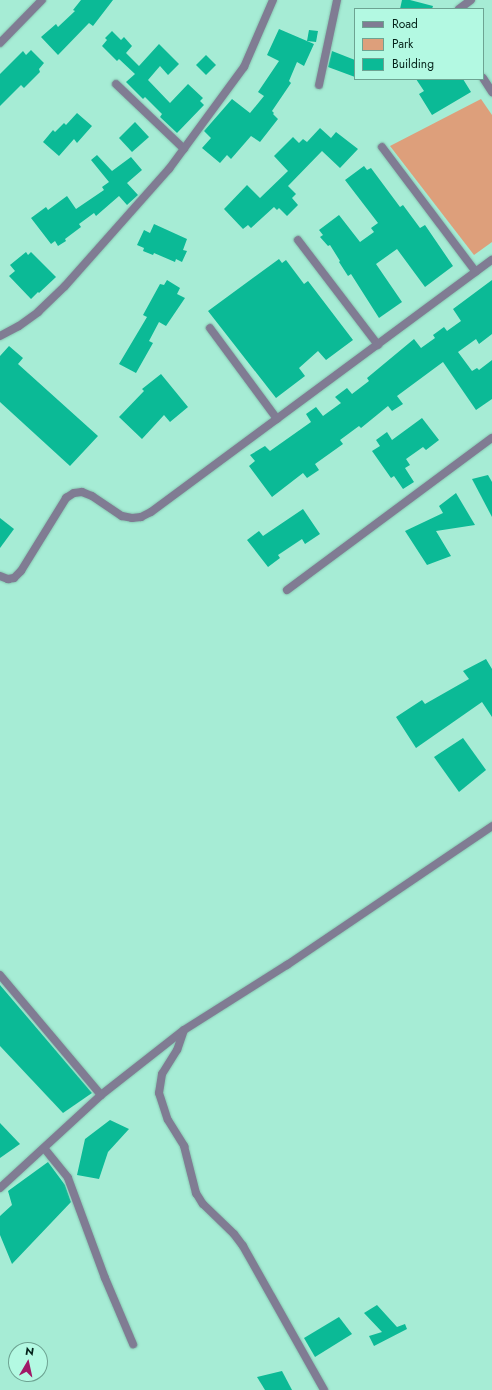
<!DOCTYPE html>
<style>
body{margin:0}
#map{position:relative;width:492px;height:1390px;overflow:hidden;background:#a6ecd5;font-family:Jost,sans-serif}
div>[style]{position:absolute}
.green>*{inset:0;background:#dd9f7b}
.building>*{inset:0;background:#0bba96}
.roads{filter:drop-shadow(0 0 1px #89c7b3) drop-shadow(0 0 1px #89c7b3)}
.street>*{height:8px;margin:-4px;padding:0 4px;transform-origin:4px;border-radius:4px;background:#807c93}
span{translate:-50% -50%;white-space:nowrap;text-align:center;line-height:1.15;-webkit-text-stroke:4px #b3f9e2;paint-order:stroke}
.legend{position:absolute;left:354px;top:8px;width:130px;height:72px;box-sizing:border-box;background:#b3f9e2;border:1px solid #6da392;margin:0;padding:5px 7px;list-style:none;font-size:12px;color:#042119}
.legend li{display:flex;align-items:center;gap:8px;height:20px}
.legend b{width:20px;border:1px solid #6da392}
.north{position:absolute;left:8px;top:1342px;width:40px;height:40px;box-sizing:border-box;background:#b3f9e2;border:1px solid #6da392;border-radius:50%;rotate:9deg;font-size:11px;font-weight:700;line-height:16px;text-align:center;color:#042119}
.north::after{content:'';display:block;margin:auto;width:14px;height:18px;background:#a01967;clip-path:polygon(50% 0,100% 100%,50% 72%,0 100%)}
</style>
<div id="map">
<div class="green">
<div style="clip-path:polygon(481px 99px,492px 115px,492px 242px,474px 255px,390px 146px)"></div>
</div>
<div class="building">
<div style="clip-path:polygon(81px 0,113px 0,93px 26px,89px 23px,58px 55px,41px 37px,56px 24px,58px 27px,75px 11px,73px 10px)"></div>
<div style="clip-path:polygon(402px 0,410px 0,433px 6px,432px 9px,400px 9px)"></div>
<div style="clip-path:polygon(279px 29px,314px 44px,304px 66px,297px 62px,289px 81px,291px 83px,272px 111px,274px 113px,273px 114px,278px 119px,260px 142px,251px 136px,231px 159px,227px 155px,220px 163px,202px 148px,211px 138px,204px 131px,232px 99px,250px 113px,264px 96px,258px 92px,279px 61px,267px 55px)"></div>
<div style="clip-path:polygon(309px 30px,318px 31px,316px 42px,307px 41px)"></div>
<div style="clip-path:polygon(112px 31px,121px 40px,124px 37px,132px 46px,126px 53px,139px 66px,159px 44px,179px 64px,168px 75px,160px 66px,148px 80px,170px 103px,188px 84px,203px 98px,200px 101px,204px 105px,177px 133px,160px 117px,162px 114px,145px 97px,143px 99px,126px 82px,135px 74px,119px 59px,117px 61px,102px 46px,107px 40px,105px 38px)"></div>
<div style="clip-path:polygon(31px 50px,44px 63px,39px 69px,40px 72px,24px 88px,21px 85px,0 106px,0 74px,23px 51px,26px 55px)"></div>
<div style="clip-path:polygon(332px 51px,355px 60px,355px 77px,328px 67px)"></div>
<div style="clip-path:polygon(206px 55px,216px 65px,206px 75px,196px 65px)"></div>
<div style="clip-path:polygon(416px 79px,463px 79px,471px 92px,432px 115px,419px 94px,424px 91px)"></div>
<div style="clip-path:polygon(77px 113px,92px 126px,77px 143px,74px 139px,59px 156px,43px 142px,53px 130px,55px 132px,64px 123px,66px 125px)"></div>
<div style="clip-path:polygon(135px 122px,149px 137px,132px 152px,119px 138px)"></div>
<div style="clip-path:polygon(320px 128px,331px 138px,336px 132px,358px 149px,340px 168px,322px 151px,288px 186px,296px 194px,292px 198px,298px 205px,287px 216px,279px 208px,277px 210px,274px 207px,251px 228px,248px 225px,243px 229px,224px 209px,247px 185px,260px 198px,288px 171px,274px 156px,293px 137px,299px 143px,303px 139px,307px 142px)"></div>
<div style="clip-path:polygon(97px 155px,112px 171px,131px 157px,142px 170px,127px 183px,138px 195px,127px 205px,119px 196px,96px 216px,94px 213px,79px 224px,81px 227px,65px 239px,66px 241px,58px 246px,55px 241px,51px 244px,31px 218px,46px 207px,48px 210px,67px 196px,76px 209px,104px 190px,102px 187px,109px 182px,91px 160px)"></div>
<div style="clip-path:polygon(364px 166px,367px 170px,371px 168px,400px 207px,403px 205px,420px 228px,425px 225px,453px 266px,425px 287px,397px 249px,376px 264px,402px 302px,379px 318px,351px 274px,348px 276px,339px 262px,340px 261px,330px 245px,328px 246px,320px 237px,323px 235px,319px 230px,339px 215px,360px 242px,374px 232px,371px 228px,378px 223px,345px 180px)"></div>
<div style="clip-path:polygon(154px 224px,187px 239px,183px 250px,187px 251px,182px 262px,176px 259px,175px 262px,154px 253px,153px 255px,143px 251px,144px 248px,137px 245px,144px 230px,150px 233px)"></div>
<div style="clip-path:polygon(26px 252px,28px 255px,31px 252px,56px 277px,39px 293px,38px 292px,31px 299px,9px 276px,15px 271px,10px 265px)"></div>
<div style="clip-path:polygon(279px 259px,282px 263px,286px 260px,304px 284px,308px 281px,353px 340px,326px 360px,318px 351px,299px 368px,305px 376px,276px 398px,208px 311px)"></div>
<div style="clip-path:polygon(167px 280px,180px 288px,177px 294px,185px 298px,166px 326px,159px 322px,149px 341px,153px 343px,136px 373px,119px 364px,147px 317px,143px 315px,160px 284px,164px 285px)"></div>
<div style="clip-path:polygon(492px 280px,492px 334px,479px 344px,476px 339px,458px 352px,472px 371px,477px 368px,479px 370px,492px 360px,492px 399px,476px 410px,443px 362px,397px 396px,403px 404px,392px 411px,388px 406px,361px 428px,359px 426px,340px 440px,343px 444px,315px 464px,319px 470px,307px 478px,303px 473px,272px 497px,249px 466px,255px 461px,250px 455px,265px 446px,270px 451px,311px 422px,306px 414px,316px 407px,323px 416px,341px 403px,335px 397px,347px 388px,352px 394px,369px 381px,367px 378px,414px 339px,421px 348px,435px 338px,433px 335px,444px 327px,447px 331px,461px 321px,453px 309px)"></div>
<div style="clip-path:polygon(9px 346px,23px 358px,18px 364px,98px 436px,70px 466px,0 402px,0 356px)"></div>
<div style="clip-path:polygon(161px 374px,188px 407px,170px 422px,164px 415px,142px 439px,119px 417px,144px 391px,142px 389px)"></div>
<div style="clip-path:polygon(422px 418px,439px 440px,426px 450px,423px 447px,406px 459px,410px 465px,405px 468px,414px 482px,403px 489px,394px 476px,391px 478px,372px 451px,380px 446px,376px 440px,387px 432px,392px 440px)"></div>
<div style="clip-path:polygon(488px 475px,492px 482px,492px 517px,472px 479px)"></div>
<div style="clip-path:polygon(456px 493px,475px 525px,436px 531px,451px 556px,427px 565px,405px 531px,443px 513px,439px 506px)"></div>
<div style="clip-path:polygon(303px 509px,320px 534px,305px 544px,302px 539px,278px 555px,280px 558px,268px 567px,247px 540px,259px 531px,263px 536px)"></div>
<div style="clip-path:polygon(0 518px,14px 529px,0 548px)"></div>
<div style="clip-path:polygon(486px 659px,492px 669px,492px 717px,482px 702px,416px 748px,396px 717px,422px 700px,425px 704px,469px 679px,463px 671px)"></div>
<div style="clip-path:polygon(463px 738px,486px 770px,459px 792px,434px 757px)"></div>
<div style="clip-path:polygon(0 985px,92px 1093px,63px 1113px,0 1046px)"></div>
<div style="clip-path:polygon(110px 1120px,129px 1129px,108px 1152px,99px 1179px,77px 1175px,85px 1139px)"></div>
<div style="clip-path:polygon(0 1123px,20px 1144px,0 1158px)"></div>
<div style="clip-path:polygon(48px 1162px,65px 1185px,71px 1202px,12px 1264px,0 1235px,0 1216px,12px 1205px,8px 1191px)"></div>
<div style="clip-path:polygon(377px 1305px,397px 1327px,405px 1324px,407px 1329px,374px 1346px,369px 1336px,382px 1332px,364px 1313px)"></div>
<div style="clip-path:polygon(339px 1317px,352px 1334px,315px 1357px,304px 1338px)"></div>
<div style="clip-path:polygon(282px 1371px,292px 1390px,265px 1390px,257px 1377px)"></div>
</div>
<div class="roads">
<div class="street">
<div style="left:459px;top:9px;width:15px;rotate:-37deg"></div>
<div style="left:0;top:43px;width:60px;rotate:-45.7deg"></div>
<div style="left:483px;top:78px;width:17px;rotate:57deg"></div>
<div style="left:116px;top:84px;width:94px;rotate:43.7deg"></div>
<div style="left:319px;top:85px;width:87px;rotate:-78deg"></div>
<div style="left:382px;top:147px;width:156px;rotate:53.1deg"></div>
<div style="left:298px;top:240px;width:132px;rotate:52.7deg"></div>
<div style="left:210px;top:328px;width:113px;rotate:53.6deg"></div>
<div style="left:0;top:336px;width:21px;rotate:-28deg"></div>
<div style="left:19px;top:326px;width:24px;rotate:-36deg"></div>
<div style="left:38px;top:312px;width:37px;rotate:-44deg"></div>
<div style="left:65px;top:286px;width:157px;rotate:-48.4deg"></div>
<div style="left:169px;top:169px;width:127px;rotate:-53.7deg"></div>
<div style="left:244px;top:67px;width:73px;rotate:-66.6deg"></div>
<div style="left:0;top:576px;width:9px;rotate:21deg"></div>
<div style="left:8px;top:579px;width:6px;rotate:-9deg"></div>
<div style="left:14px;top:578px;width:10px;rotate:-45deg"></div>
<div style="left:21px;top:571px;width:86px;rotate:-58.3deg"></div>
<div style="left:66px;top:498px;width:9px;rotate:-32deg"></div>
<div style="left:74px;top:493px;width:8px;rotate:-7deg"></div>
<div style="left:82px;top:492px;width:11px;rotate:22deg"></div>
<div style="left:92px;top:496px;width:36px;rotate:34deg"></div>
<div style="left:122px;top:516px;width:10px;rotate:11deg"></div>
<div style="left:132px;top:518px;width:9px;rotate:-6deg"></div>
<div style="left:141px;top:517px;width:11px;rotate:-27deg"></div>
<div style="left:151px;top:512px;width:424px;rotate:-36.5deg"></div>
<div style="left:287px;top:590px;width:255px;rotate:-36.6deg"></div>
<div style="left:0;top:975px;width:157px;rotate:49.9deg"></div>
<div style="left:184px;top:1030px;width:21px;rotate:109deg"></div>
<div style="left:177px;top:1050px;width:28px;rotate:122deg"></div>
<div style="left:162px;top:1074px;width:19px;rotate:99deg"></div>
<div style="left:159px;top:1093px;width:28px;rotate:72deg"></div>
<div style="left:168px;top:1120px;width:31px;rotate:58deg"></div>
<div style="left:184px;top:1146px;width:49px;rotate:75.7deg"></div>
<div style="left:196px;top:1193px;width:13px;rotate:58deg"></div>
<div style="left:203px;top:1204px;width:43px;rotate:44.1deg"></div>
<div style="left:234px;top:1234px;width:15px;rotate:53deg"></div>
<div style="left:243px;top:1246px;width:165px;rotate:60.6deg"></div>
<div style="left:44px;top:1148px;width:38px;rotate:51deg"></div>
<div style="left:68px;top:1178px;width:107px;rotate:69.7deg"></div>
<div style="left:105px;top:1278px;width:72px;rotate:67deg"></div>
<div style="left:0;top:1188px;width:137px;rotate:-42.6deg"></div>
<div style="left:101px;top:1095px;width:105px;rotate:-38.1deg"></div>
<div style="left:184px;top:1030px;width:122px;rotate:-32.3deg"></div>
<div style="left:287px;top:965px;width:248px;rotate:-34.1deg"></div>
</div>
</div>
<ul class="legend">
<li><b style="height:5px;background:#807c93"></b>Road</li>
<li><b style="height:11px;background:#dd9f7b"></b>Park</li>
<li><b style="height:11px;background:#0bba96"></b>Building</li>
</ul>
<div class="north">N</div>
</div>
